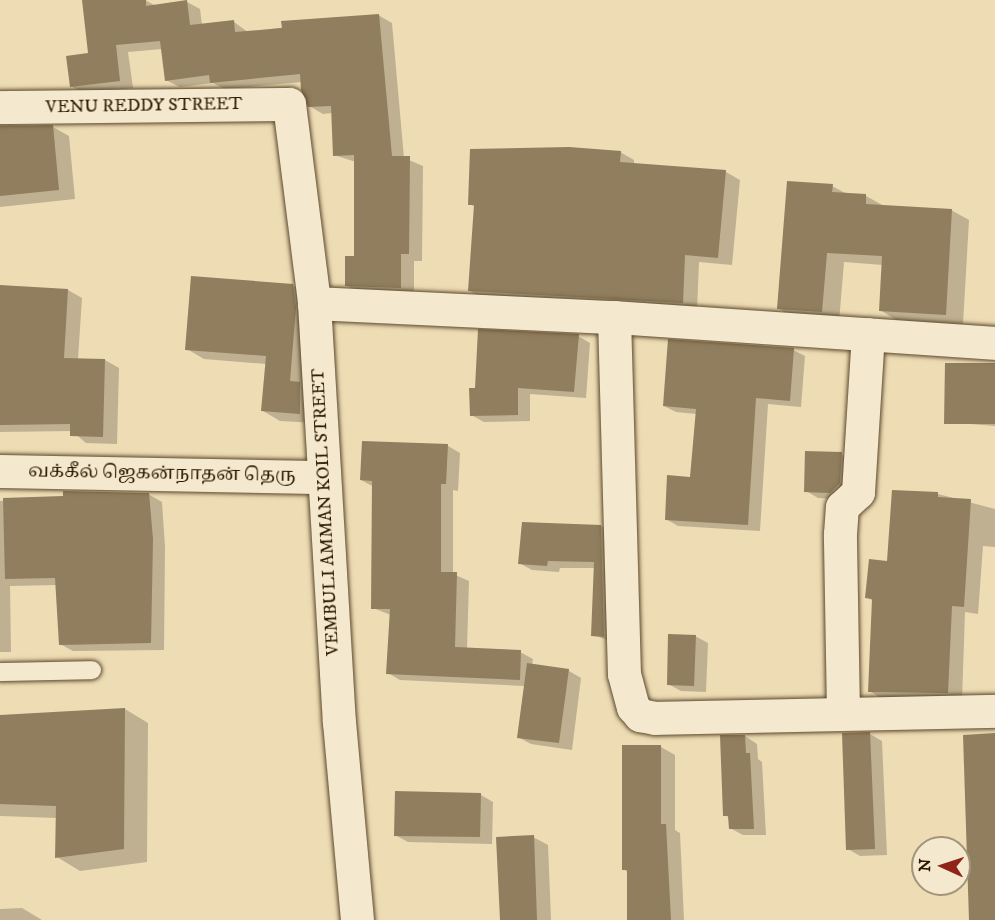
<!DOCTYPE html>
<meta charset="utf-8">
<style>
body{margin:0}
#map{position:relative;width:995px;height:920px;overflow:hidden;background:#eedcb4;font-family:"IM FELL DW Pica","Noto Serif Tamil",serif}
div>[style]{position:absolute}
.shadow>*{inset:0;background:#0003}
.building>*{inset:0;background:#907e5e}
.roads{filter:drop-shadow(0 0 2px #5b492d) drop-shadow(0 0 2px #5b492d)}
.lane>*{height:18px;margin:-9px;padding:0 9px;transform-origin:9px;border-radius:9px;background:#f4e8ce}
.street>*{height:33px;margin:-16.5px;padding:0 16.5px;transform-origin:16.5px;border-radius:16.5px;background:#f4e8ce}
span{translate:-50% -50%;white-space:nowrap;text-align:center;line-height:1.15;-webkit-text-stroke:4.5px #f4e8ce;paint-order:stroke}
.street-label{font-size:18px;color:#2a1800}
.north{position:absolute;left:911px;top:836px;width:60px;height:60px;box-sizing:border-box;background:#f4e8ce;border:2px solid #a3957c;border-radius:50%;rotate:273deg;font-size:16px;font-weight:700;line-height:24px;text-align:center;color:#2a1800}
.north::after{content:'';display:block;margin:auto;width:21px;height:27px;background:#8f2418;clip-path:polygon(50% 0,100% 100%,50% 72%,0 100%)}
</style>
<div id="map">
<div class="shadow">
<div style="clip-path:polygon(84px 0,145px 0,156px 6px,187px 2px,200px 9px,202px 25px,234px 22px,248px 32px,378px 15px,392px 23px,404px 158px,423px 166px,422px 261px,414px 261px,414px 295px,360px 293px,346px 285px,355px 257px,356px 162px,334px 155px,332px 113px,323px 114px,309px 106px,302px 82px,225px 89px,213px 83px,180px 87px,166px 80px,162px 49px,128px 52px,133px 88px,84px 94px,71px 86px,89px 55px)"></div>
<div style="clip-path:polygon(0 124px,53px 127px,69px 136px,75px 199px,0 207px)"></div>
<div style="clip-path:polygon(620px 152px,634px 160px,634px 165px,726px 172px,740px 180px,732px 265px,699px 262px,697px 310px,484px 299px,470px 291px,475px 207px,470px 204px)"></div>
<div style="clip-path:polygon(832px 186px,847px 194px,866px 196px,884px 206px,951px 210px,969px 220px,963px 324px,898px 321px,880px 310px,883px 265px,844px 262px,839px 322px,796px 319px,778px 308px)"></div>
<div style="clip-path:polygon(292px 285px,310px 295px,317px 423px,280px 421px,263px 411px,267px 364px,204px 359px,187px 349px)"></div>
<div style="clip-path:polygon(0 287px,68px 290px,82px 298px,78px 359px,105px 360px,119px 368px,117px 444px,86px 443px,72px 431px,0 432px)"></div>
<div style="clip-path:polygon(578px 336px,590px 343px,586px 398px,530px 394px,530px 421px,484px 422px,471px 415px,477px 389px)"></div>
<div style="clip-path:polygon(793px 350px,805px 356px,801px 407px,768px 404px,760px 531px,678px 526px,666px 519px,691px 478px,697px 414px,676px 412px,664px 406px)"></div>
<div style="clip-path:polygon(995px 365px,995px 426px,958px 423px)"></div>
<div style="clip-path:polygon(448px 446px,460px 453px,458px 491px,453px 490px,453px 574px,469px 581px,467px 649px,520px 652px,533px 659px,532px 665px,569px 671px,581px 678px,572px 750px,531px 744px,518px 737px,525px 686px,400px 680px,388px 673px,391px 615px,373px 608px,374px 487px,361px 480px)"></div>
<div style="clip-path:polygon(841px 454px,854px 461px,842px 499px,818px 498px,806px 491px)"></div>
<div style="clip-path:polygon(148px 494px,162px 502px,165px 547px,164px 650px,73px 651px,60px 644px,57px 585px,10px 586px,11px 652px,0 652px,0 501px)"></div>
<div style="clip-path:polygon(938px 494px,995px 509px,995px 547px,983px 546px,978px 614px,965px 612px,962px 700px,883px 699px,869px 691px,873px 601px,867px 597px)"></div>
<div style="clip-path:polygon(601px 526px,613px 533px,616px 643px,593px 635px,595px 568px,560px 568px,559px 572px,532px 570px,519px 563px)"></div>
<div style="clip-path:polygon(695px 636px,708px 643px,706px 692px,681px 691px,668px 684px)"></div>
<div style="clip-path:polygon(125px 709px,148px 723px,147px 862px,80px 871px,57px 857px,57px 818px,0 816px,0 717px)"></div>
<div style="clip-path:polygon(870px 734px,882px 741px,887px 855px,860px 856px,848px 849px)"></div>
<div style="clip-path:polygon(745px 736px,757px 744px,758px 759px,762px 762px,766px 835px,743px 835px,730px 828px,730px 818px,725px 815px)"></div>
<div style="clip-path:polygon(661px 747px,675px 755px,675px 830px,680px 833px,684px 920px,629px 920px,628px 872px,623px 869px)"></div>
<div style="clip-path:polygon(481px 795px,493px 802px,492px 844px,408px 842px,395px 835px)"></div>
<div style="clip-path:polygon(533px 837px,548px 845px,551px 920px,501px 920px)"></div>
<div style="clip-path:polygon(22px 908px,42px 920px,0 920px,0 909px)"></div>
</div>
<div class="building">
<div style="clip-path:polygon(82px 0,146px 0,146px 6px,187px 0,190px 25px,234px 20px,235px 32px,282px 28px,281px 21px,379px 14px,392px 156px,410px 156px,409px 254px,401px 254px,401px 288px,345px 286px,345px 256px,354px 256px,354px 155px,333px 156px,331px 106px,308px 107px,301px 90px,300px 74px,210px 83px,209px 75px,165px 81px,160px 41px,116px 45px,120px 81px,70px 87px,66px 56px,88px 53px)"></div>
<div style="clip-path:polygon(53px 125px,59px 190px,0 196px,0 126px)"></div>
<div style="clip-path:polygon(569px 147px,621px 151px,620px 162px,726px 170px,718px 258px,685px 255px,683px 303px,468px 291px,474px 205px,468px 205px,470px 149px)"></div>
<div style="clip-path:polygon(787px 181px,833px 184px,832px 192px,866px 194px,866px 204px,952px 209px,946px 315px,879px 311px,882px 256px,827px 253px,822px 312px,777px 309px)"></div>
<div style="clip-path:polygon(191px 276px,293px 284px,296px 308px,290px 381px,300px 382px,300px 414px,261px 411px,266px 356px,185px 350px)"></div>
<div style="clip-path:polygon(0 285px,68px 289px,64px 358px,105px 359px,103px 437px,70px 436px,70px 424px,0 425px)"></div>
<div style="clip-path:polygon(478px 329px,579px 334px,574px 392px,518px 388px,518px 415px,470px 416px,469px 388px,475px 388px)"></div>
<div style="clip-path:polygon(668px 339px,794px 348px,790px 401px,756px 398px,748px 525px,665px 520px,667px 475px,690px 477px,696px 409px,663px 406px)"></div>
<div style="clip-path:polygon(945px 363px,995px 363px,995px 424px,944px 424px)"></div>
<div style="clip-path:polygon(362px 441px,448px 444px,446px 484px,441px 484px,441px 572px,457px 572px,455px 647px,521px 650px,520px 680px,386px 674px,390px 609px,371px 609px,372px 481px,360px 480px)"></div>
<div style="clip-path:polygon(805px 451px,842px 452px,840px 483px,830px 493px,804px 492px)"></div>
<div style="clip-path:polygon(892px 490px,938px 492px,938px 497px,971px 499px,964px 607px,952px 606px,948px 693px,868px 692px,872px 599px,865px 598px,869px 559px,887px 561px)"></div>
<div style="clip-path:polygon(63px 491px,149px 493px,153px 539px,151px 643px,59px 645px,55px 578px,5px 579px,3px 498px,63px 496px)"></div>
<div style="clip-path:polygon(522px 522px,601px 525px,604px 637px,591px 636px,594px 562px,548px 561px,547px 566px,518px 564px)"></div>
<div style="clip-path:polygon(668px 634px,696px 635px,694px 686px,667px 685px)"></div>
<div style="clip-path:polygon(527px 663px,569px 669px,559px 743px,517px 738px)"></div>
<div style="clip-path:polygon(125px 708px,124px 849px,55px 858px,56px 806px,0 804px,0 715px)"></div>
<div style="clip-path:polygon(870px 732px,875px 849px,846px 850px,842px 733px)"></div>
<div style="clip-path:polygon(995px 733px,995px 920px,969px 920px,963px 735px)"></div>
<div style="clip-path:polygon(720px 735px,745px 735px,746px 753px,750px 753px,754px 829px,729px 829px,728px 816px,723px 816px)"></div>
<div style="clip-path:polygon(622px 745px,661px 745px,661px 824px,666px 824px,671px 920px,627px 920px,627px 870px,622px 870px)"></div>
<div style="clip-path:polygon(395px 791px,481px 793px,480px 837px,394px 836px)"></div>
<div style="clip-path:polygon(534px 835px,537px 920px,500px 920px,496px 837px)"></div>
</div>
<div class="roads">
<div class="lane">
<div style="left:0;top:672px;width:92px;rotate:-1.2deg"></div>
</div>
<div class="street">
<div style="left:0;top:107px;width:289px;rotate:-0.6deg"></div>
<div style="left:289px;top:104px;width:201px;rotate:82.8deg"></div>
<div style="left:314px;top:303px;width:420px;rotate:86.6deg"></div>
<div style="left:339px;top:722px;width:199px;rotate:84.8deg"></div>
<div style="left:314px;top:303px;width:300px;rotate:2.7deg"></div>
<div style="left:614px;top:317px;width:382px;rotate:3.9deg"></div>
<div style="left:614px;top:317px;width:357px;rotate:88.4deg"></div>
<div style="left:624px;top:674px;width:34px;rotate:75deg"></div>
<div style="left:633px;top:707px;width:11px;rotate:49deg"></div>
<div style="left:640px;top:715px;width:15px;rotate:11deg"></div>
<div style="left:655px;top:718px;width:340px;rotate:-1.2deg"></div>
<div style="left:0;top:471px;width:324px;rotate:1.1deg"></div>
<div style="left:843px;top:713px;width:179px;rotate:-91deg"></div>
<div style="left:840px;top:534px;width:27px;rotate:-86deg"></div>
<div style="left:842px;top:507px;width:22px;rotate:-43deg"></div>
<div style="left:858px;top:492px;width:158px;rotate:-86.4deg"></div>
</div>
</div>
<div class="street-label">
<span style="left:144px;top:106px;rotate:-1deg">VENU REDDY STREET</span>
<span style="left:162px;top:474px;rotate:1deg">வக்கீல் ஜெகன்நாதன் தெரு</span>
<span style="left:326px;top:512px;rotate:-93deg">VEMBULI AMMAN KOIL STREET</span>
</div>
<div class="north">N</div>
</div>
